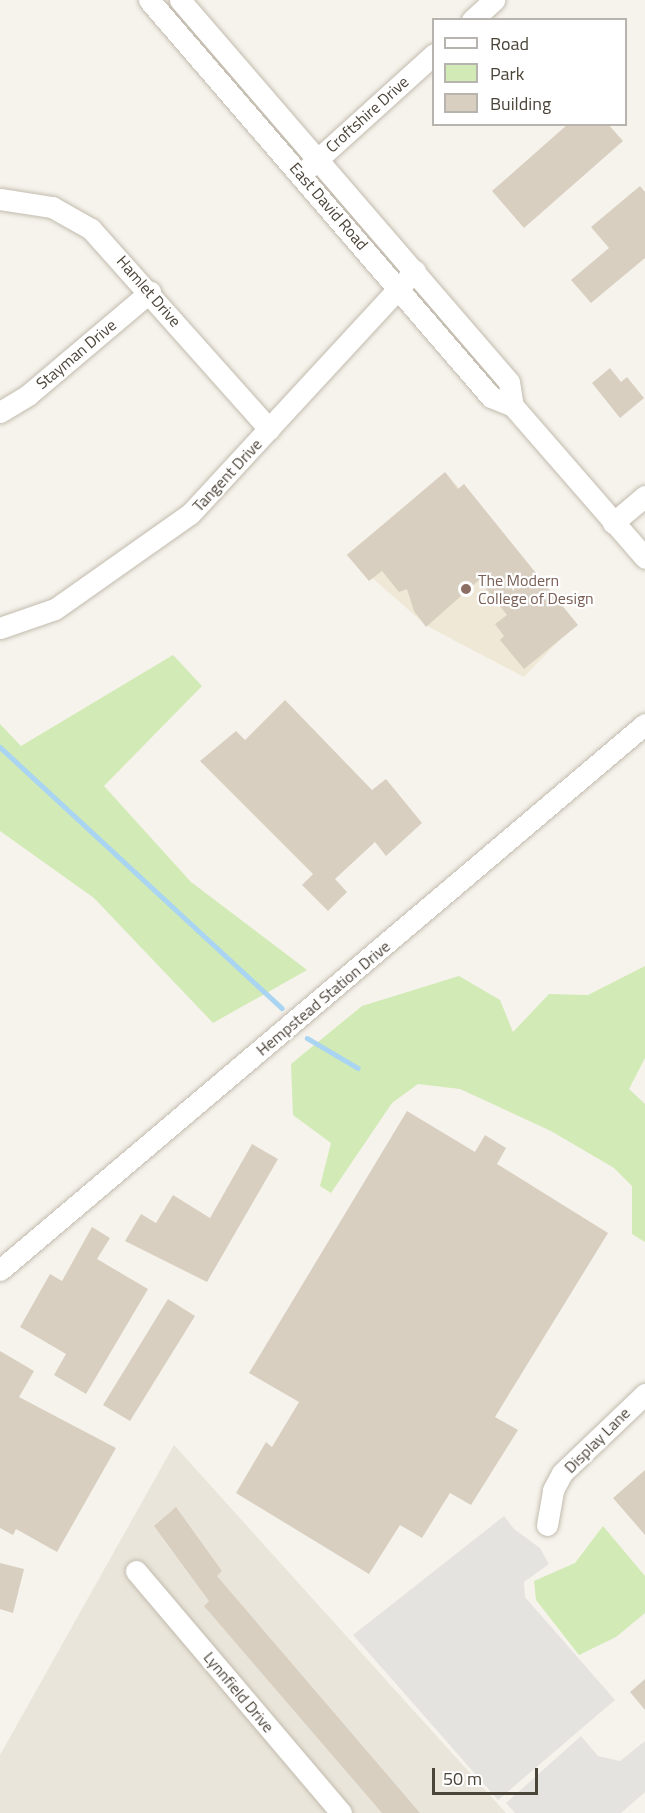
<!DOCTYPE html>
<style>
body{margin:0}
#map{position:relative;width:645px;height:1813px;overflow:hidden;background:#f6f3ec;font-family:"Titillium Web",sans-serif}
div>[style]{position:absolute}
.residential>*{inset:0;background:#eae5da}
.education>*{inset:0;background:#efe8d6}
.green>*{inset:0;background:#d2eab5}
.parking>*{inset:0;background:#e5e3e0}
.stream>*{height:4.5px;margin:-2.25px;padding:0 2.25px;transform-origin:2.25px;border-radius:2.25px;background:#a9d4f2}
.building>*{inset:0;background:#d8cfc1}
.roads{filter:drop-shadow(0 0 2px #c2bbae) drop-shadow(0 0 2px #c2bbae)}
.minor>*{height:21px;margin:-10.5px;padding:0 10.5px;transform-origin:10.5px;border-radius:10.5px;background:#fff}
.dots>*{width:16px;height:16px;translate:-50% -50%;box-sizing:border-box;border:3px solid #fff;border-radius:50%}
span{translate:-50% -50%;white-space:nowrap;text-align:center;line-height:1.15;-webkit-text-stroke:4.5px #fff;paint-order:stroke}
.street-label{font-size:16px;color:#4b4439}
.education-label{font-size:16px;color:#785e54}
.left{translate:0 -50%;text-align:left}
.legend{position:absolute;left:432px;top:18px;width:195px;height:108px;box-sizing:border-box;background:#fff;border:2px solid #b7b4b0;margin:0;padding:8px 10px;list-style:none;font-size:18px;color:#4b4439}
.legend li{display:flex;align-items:center;gap:12px;height:30px}
.legend b{width:30px;border:2px solid #b7b4b0}
.scale{position:absolute;left:432px;top:1768px;width:106px;height:27px;box-sizing:border-box;border:3px solid #4b4439;border-top:0;padding-left:8px;font-size:18px;line-height:21px;white-space:nowrap;color:#4b4439;-webkit-text-stroke:4px #fff;paint-order:stroke}
</style>
<div id="map">
<div class="residential">
<div style="clip-path:polygon(174px 1445px,506px 1813px,0 1813px,0 1755px)"></div>
</div>
<div class="education">
<div style="clip-path:polygon(446px 473px,576px 623px,524px 677px,427px 626px,346px 555px)"></div>
</div>
<div class="green">
<div style="clip-path:polygon(173px 655px,202px 686px,104px 786px,191px 882px,307px 970px,213px 1023px,94px 898px,0 831px,0 724px,21px 746px)"></div>
<div style="clip-path:polygon(645px 966px,645px 1058px,629px 1089px,645px 1104px,645px 1242px,632px 1234px,632px 1186px,614px 1168px,551px 1131px,460px 1089px,418px 1084px,392px 1103px,331px 1193px,320px 1186px,331px 1143px,293px 1115px,291px 1064px,362px 1006px,459px 976px,500px 1000px,513px 1032px,549px 994px,588px 995px)"></div>
<div style="clip-path:polygon(603px 1526px,645px 1576px,645px 1613px,616px 1637px,579px 1655px,536px 1600px,534px 1581px,575px 1563px)"></div>
</div>
<div class="parking">
<div style="clip-path:polygon(504px 1516px,514px 1529px,540px 1548px,549px 1564px,524px 1582px,525px 1597px,615px 1700px,498px 1800px,353px 1635px)"></div>
<div style="clip-path:polygon(581px 1736px,598px 1756px,620px 1761px,645px 1741px,645px 1792px,621px 1813px,515px 1813px,506px 1803px)"></div>
</div>
<div class="stream">
<div style="left:0;top:747px;width:384px;rotate:42.8deg"></div>
<div style="left:307px;top:1038px;width:59px;rotate:30.5deg"></div>
</div>
<div class="building">
<div style="clip-path:polygon(568px 124px,608px 124px,623px 141px,524px 228px,492px 191px)"></div>
<div style="clip-path:polygon(640px 186px,645px 192px,645px 258px,591px 303px,571px 280px,609px 248px,591px 227px)"></div>
<div style="clip-path:polygon(610px 368px,621px 382px,627px 377px,644px 398px,620px 418px,592px 383px)"></div>
<div style="clip-path:polygon(445px 472px,458px 489px,464px 484px,578px 625px,524px 669px,500px 640px,504px 636px,495px 624px,507px 615px,479px 580px,426px 627px,414px 611px,407px 589px,399px 592px,382px 571px,369px 581px,347px 555px)"></div>
<div style="clip-path:polygon(285px 700px,372px 790px,386px 779px,422px 823px,386px 856px,375px 842px,335px 879px,347px 892px,328px 911px,302px 885px,313px 874px,200px 761px,236px 731px,245px 740px)"></div>
<div style="clip-path:polygon(407px 1111px,475px 1152px,485px 1135px,506px 1148px,497px 1164px,608px 1233px,495px 1417px,518px 1430px,471px 1505px,450px 1493px,422px 1538px,400px 1525px,369px 1574px,236px 1493px,266px 1442px,272px 1447px,299px 1402px,249px 1373px)"></div>
<div style="clip-path:polygon(252px 1144px,278px 1159px,207px 1282px,125px 1241px,141px 1214px,156px 1223px,173px 1195px,210px 1218px)"></div>
<div style="clip-path:polygon(92px 1227px,110px 1238px,97px 1259px,148px 1289px,86px 1394px,54px 1375px,66px 1354px,20px 1327px,50px 1274px,62px 1281px)"></div>
<div style="clip-path:polygon(168px 1299px,195px 1316px,130px 1421px,103px 1405px)"></div>
<div style="clip-path:polygon(0 1351px,34px 1371px,19px 1397px,116px 1448px,57px 1552px,16px 1529px,13px 1535px,0 1528px)"></div>
<div style="clip-path:polygon(645px 1470px,645px 1535px,613px 1498px)"></div>
<div style="clip-path:polygon(176px 1507px,222px 1571px,217px 1576px,420px 1813px,382px 1813px,204px 1606px,209px 1601px,154px 1526px)"></div>
<div style="clip-path:polygon(0 1563px,24px 1569px,13px 1613px,0 1609px)"></div>
<div style="clip-path:polygon(645px 1679px,645px 1710px,630px 1692px)"></div>
</div>
<div class="roads">
<div class="minor">
<div style="left:149px;top:0;width:524px;rotate:49.26deg"></div>
<div style="left:491px;top:397px;width:24px;rotate:22deg"></div>
<div style="left:513px;top:406px;width:201px;rotate:49deg"></div>
<div style="left:180px;top:0;width:504px;rotate:49.26deg"></div>
<div style="left:509px;top:382px;width:24px;rotate:81deg"></div>
<div style="left:472px;top:20px;width:30px;rotate:-42deg"></div>
<div style="left:308px;top:168px;width:170px;rotate:-42.1deg"></div>
<div style="left:0;top:199px;width:53px;rotate:8.7deg"></div>
<div style="left:52px;top:207px;width:45px;rotate:29.4deg"></div>
<div style="left:91px;top:229px;width:268px;rotate:48.3deg"></div>
<div style="left:0;top:412px;width:33px;rotate:-31deg"></div>
<div style="left:28px;top:395px;width:160px;rotate:-40.2deg"></div>
<div style="left:613px;top:523px;width:42px;rotate:-40.2deg"></div>
<div style="left:0;top:628px;width:58px;rotate:-19.1deg"></div>
<div style="left:55px;top:609px;width:166px;rotate:-35.2deg"></div>
<div style="left:191px;top:513px;width:330px;rotate:-47.3deg"></div>
<div style="left:0;top:1270px;width:845px;rotate:-40.25deg"></div>
<div style="left:547px;top:1525px;width:36px;rotate:-80deg"></div>
<div style="left:553px;top:1490px;width:19px;rotate:-62deg"></div>
<div style="left:562px;top:1473px;width:115px;rotate:-43.6deg"></div>
<div style="left:136px;top:1571px;width:317px;rotate:49.7deg"></div>
</div>
</div>
<div class="dots">
<div style="left:466px;top:589px;background:#8d6e63"></div>
</div>
<div class="street-label">
<span style="left:367px;top:114px;rotate:-42deg">Croftshire Drive</span>
<span style="left:329px;top:206px;rotate:49deg">East David Road</span>
<span style="left:149px;top:291px;rotate:49deg">Hamlet Drive</span>
<span style="left:76px;top:354px;rotate:-40deg">Stayman Drive</span>
<span style="left:227px;top:475px;rotate:-47deg">Tangent Drive</span>
<span style="left:323px;top:998px;rotate:-40deg">Hempstead Station Drive</span>
<span style="left:597px;top:1440px;rotate:-45deg">Display Lane</span>
<span style="left:239px;top:1692px;rotate:50deg">Lynnfield Drive</span>
</div>
<div class="education-label">
<span class="left" style="left:478px;top:589px">The Modern<br>College of Design</span>
</div>
<ul class="legend">
<li><b style="height:8px;background:#fff"></b>Road</li>
<li><b style="height:16px;background:#d2eab5"></b>Park</li>
<li><b style="height:16px;background:#d8cfc1"></b>Building</li>
</ul>
<div class="scale">50 m</div>
</div>
